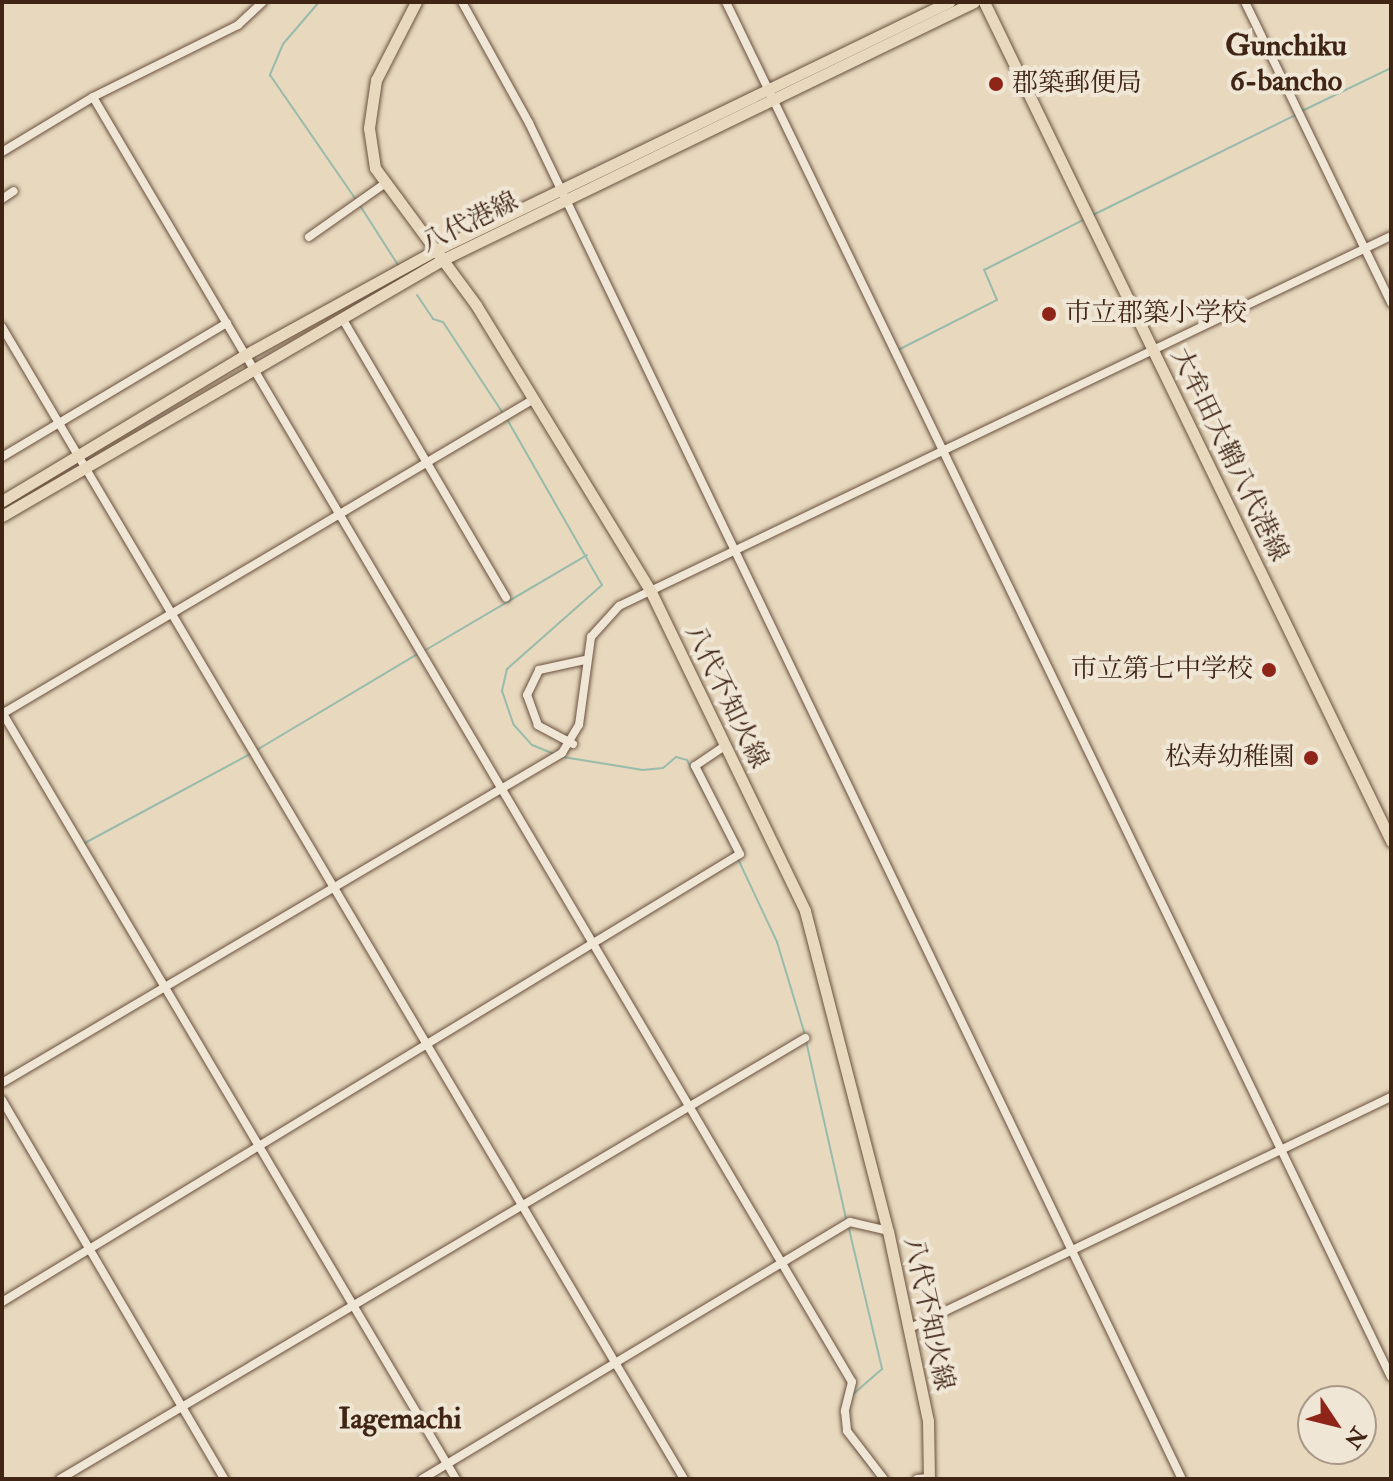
<!DOCTYPE html>
<meta charset="utf-8">
<style>
body{margin:0}
#map{position:relative;width:1393px;height:1481px;overflow:hidden;background:#e7d8be;font-family:"IM FELL Double Pica","Noto Serif JP",serif}
div>[style]{position:absolute}
.stream>*{height:2px;margin:-1px;padding:0 1px;transform-origin:1px;border-radius:1px;background:#98bbab}
.roads{filter:drop-shadow(0 0 2px #6a513e) drop-shadow(0 0 2px #6a513e)}
.minor>*{height:8px;margin:-4px;padding:0 4px;transform-origin:4px;border-radius:4px;background:#efe6d5}
.major>*{height:11px;margin:-5.5px;padding:0 5.5px;transform-origin:5.5px;border-radius:5.5px;background:#e7d8be}
.dots>*{width:22px;height:22px;translate:-50% -50%;box-sizing:border-box;border:4px solid #efe6d5;border-radius:50%}
span{translate:-50% -50%;white-space:nowrap;text-align:center;line-height:1.15;-webkit-text-stroke:8px #efe6d5;paint-order:stroke}
.poi-label{font-size:26px;color:#402414}
.left{translate:0 -50%;text-align:left}
.right{translate:-100% -50%;text-align:right}
.street-label{font-size:26px;color:#402414}
.quarter-label{font-size:30px;color:#402414;font-weight:700}
.frame{position:absolute;inset:0;border:4px solid #402414;pointer-events:none}
.north{position:absolute;left:1297px;top:1385px;width:80px;height:80px;box-sizing:border-box;background:#efe6d5;border:2px solid #a99888;border-radius:50%;rotate:125deg;font-size:22px;font-weight:700;line-height:32px;text-align:center;color:#402414}
.north::after{content:'';display:block;margin:auto;width:28px;height:36px;background:#8f2418;clip-path:polygon(50% 0,100% 100%,50% 72%,0 100%)}
</style>
<div id="map">
<div class="stream">
<div style="left:319px;top:2px;width:55px;rotate:130.6deg"></div>
<div style="left:283px;top:44px;width:34px;rotate:113deg"></div>
<div style="left:270px;top:75px;width:150px;rotate:55.4deg"></div>
<div style="left:1302px;top:111px;width:99px;rotate:-25.8deg"></div>
<div style="left:359px;top:204px;width:72px;rotate:57.4deg"></div>
<div style="left:1091px;top:216px;width:230px;rotate:-26.3deg"></div>
<div style="left:417px;top:295px;width:29px;rotate:56deg"></div>
<div style="left:433px;top:319px;width:10px;rotate:17deg"></div>
<div style="left:443px;top:322px;width:111px;rotate:56.7deg"></div>
<div style="left:898px;top:350px;width:111px;rotate:-26.8deg"></div>
<div style="left:997px;top:300px;width:33px;rotate:-113deg"></div>
<div style="left:984px;top:270px;width:113px;rotate:-26.8deg"></div>
<div style="left:508px;top:421px;width:189px;rotate:60.2deg"></div>
<div style="left:602px;top:585px;width:127px;rotate:138.5deg"></div>
<div style="left:507px;top:669px;width:23px;rotate:103deg"></div>
<div style="left:502px;top:691px;width:36px;rotate:71deg"></div>
<div style="left:514px;top:725px;width:27px;rotate:48deg"></div>
<div style="left:532px;top:745px;width:24px;rotate:22deg"></div>
<div style="left:424px;top:651px;width:189px;rotate:-30.5deg"></div>
<div style="left:255px;top:751px;width:190px;rotate:-30.8deg"></div>
<div style="left:563px;top:757px;width:81px;rotate:9.2deg"></div>
<div style="left:643px;top:770px;width:20px;rotate:-6deg"></div>
<div style="left:663px;top:768px;width:17px;rotate:-40deg"></div>
<div style="left:676px;top:757px;width:11px;rotate:15deg"></div>
<div style="left:687px;top:760px;width:41px;rotate:62.2deg"></div>
<div style="left:83px;top:844px;width:190px;rotate:-28.3deg"></div>
<div style="left:738px;top:859px;width:92px;rotate:64.8deg"></div>
<div style="left:777px;top:942px;width:97px;rotate:73.2deg"></div>
<div style="left:806px;top:1041px;width:182px;rotate:77.3deg"></div>
<div style="left:849px;top:1229px;width:144px;rotate:76.7deg"></div>
<div style="left:882px;top:1369px;width:40px;rotate:139deg"></div>
<div style="left:855px;top:1448px;width:29px;rotate:52deg"></div>
</div>
<div class="roads">
<div class="minor">
<div style="left:462px;top:2px;width:138px;rotate:61deg"></div>
<div style="left:529px;top:123px;width:1505px;rotate:64.29deg"></div>
<div style="left:726px;top:2px;width:1527px;rotate:64.19deg"></div>
<div style="left:1245px;top:2px;width:335px;rotate:64.1deg"></div>
<div style="left:93px;top:97px;width:1492px;rotate:59.43deg"></div>
<div style="left:852px;top:1382px;width:30px;rotate:104deg"></div>
<div style="left:845px;top:1411px;width:20px;rotate:84deg"></div>
<div style="left:847px;top:1431px;width:61px;rotate:52.4deg"></div>
<div style="left:2px;top:152px;width:106px;rotate:-31.1deg"></div>
<div style="left:93px;top:97px;width:162px;rotate:-26.4deg"></div>
<div style="left:238px;top:25px;width:34px;rotate:-43deg"></div>
<div style="left:2px;top:199px;width:14px;rotate:-34deg"></div>
<div style="left:309px;top:237px;width:92px;rotate:-35.2deg"></div>
<div style="left:342px;top:318px;width:324px;rotate:59.6deg"></div>
<div style="left:2px;top:327px;width:1339px;rotate:59.37deg"></div>
<div style="left:2px;top:457px;width:262px;rotate:-30.8deg"></div>
<div style="left:2px;top:712px;width:891px;rotate:59.38deg"></div>
<div style="left:2px;top:714px;width:618px;rotate:-30.63deg"></div>
<div style="left:573px;top:744px;width:40px;rotate:-152deg"></div>
<div style="left:538px;top:725px;width:32px;rotate:-110deg"></div>
<div style="left:527px;top:695px;width:28px;rotate:-64deg"></div>
<div style="left:539px;top:670px;width:47px;rotate:-12.3deg"></div>
<div style="left:2px;top:1083px;width:650px;rotate:-30.51deg"></div>
<div style="left:562px;top:753px;width:33px;rotate:-59deg"></div>
<div style="left:579px;top:725px;width:89px;rotate:-82.2deg"></div>
<div style="left:591px;top:637px;width:42px;rotate:-47.9deg"></div>
<div style="left:619px;top:606px;width:856px;rotate:-25.61deg"></div>
<div style="left:2px;top:1100px;width:439px;rotate:59.6deg"></div>
<div style="left:2px;top:1302px;width:863px;rotate:-31.26deg"></div>
<div style="left:740px;top:854px;width:99px;rotate:-117.1deg"></div>
<div style="left:695px;top:766px;width:36px;rotate:-34deg"></div>
<div style="left:908px;top:1329px;width:536px;rotate:-25.66deg"></div>
<div style="left:60px;top:1479px;width:866px;rotate:-30.62deg"></div>
<div style="left:422px;top:1479px;width:499px;rotate:-31deg"></div>
<div style="left:850px;top:1222px;width:39px;rotate:13deg"></div>
<div style="left:917px;top:1479px;width:12px;rotate:-5deg"></div>
</div>
<div class="major">
<div style="left:416px;top:2px;width:88px;rotate:117.1deg"></div>
<div style="left:376px;top:80px;width:49px;rotate:98.3deg"></div>
<div style="left:369px;top:128px;width:40px;rotate:81.5deg"></div>
<div style="left:375px;top:168px;width:170px;rotate:53.6deg"></div>
<div style="left:476px;top:305px;width:336px;rotate:58.6deg"></div>
<div style="left:651px;top:592px;width:354px;rotate:64.2deg"></div>
<div style="left:805px;top:911px;width:331px;rotate:75.5deg"></div>
<div style="left:888px;top:1231px;width:194px;rotate:78.1deg"></div>
<div style="left:928px;top:1421px;width:58px;rotate:89deg"></div>
<div style="left:984px;top:2px;width:933px;rotate:64.12deg"></div>
<div style="left:2px;top:501px;width:283px;rotate:-31deg"></div>
<div style="left:245px;top:355px;width:220px;rotate:-28.8deg"></div>
<div style="left:438px;top:249px;width:568px;rotate:-25.8deg"></div>
<div style="left:2px;top:516px;width:511px;rotate:-30.18deg"></div>
<div style="left:444px;top:259px;width:589px;rotate:-25.87deg"></div>
</div>
</div>
<div class="dots">
<div style="left:996px;top:84px;background:#8f2418"></div>
<div style="left:1049px;top:314px;background:#8f2418"></div>
<div style="left:1269px;top:670px;background:#8f2418"></div>
<div style="left:1311px;top:758px;background:#8f2418"></div>
</div>
<div class="poi-label">
<span class="left" style="left:1012px;top:84px">郡築郵便局</span>
<span class="left" style="left:1065px;top:314px">市立郡築小学校</span>
<span class="right" style="left:1253px;top:670px">市立第七中学校</span>
<span class="right" style="left:1295px;top:758px">松寿幼稚園</span>
</div>
<div class="street-label">
<span style="left:470px;top:223px;rotate:-26deg">八代港線</span>
<span style="left:1229px;top:455px;rotate:64deg">大牟田大鞘八代港線</span>
<span style="left:726px;top:697px;rotate:64deg">八代不知火線</span>
<span style="left:928px;top:1314px;rotate:78deg">八代不知火線</span>
</div>
<div class="quarter-label">
<span style="left:1286px;top:63px">Gunchiku<br>6-bancho</span>
<span style="left:400px;top:1419px">Iagemachi</span>
</div>
<div class="frame"></div>
<div class="north">N</div>
</div>
